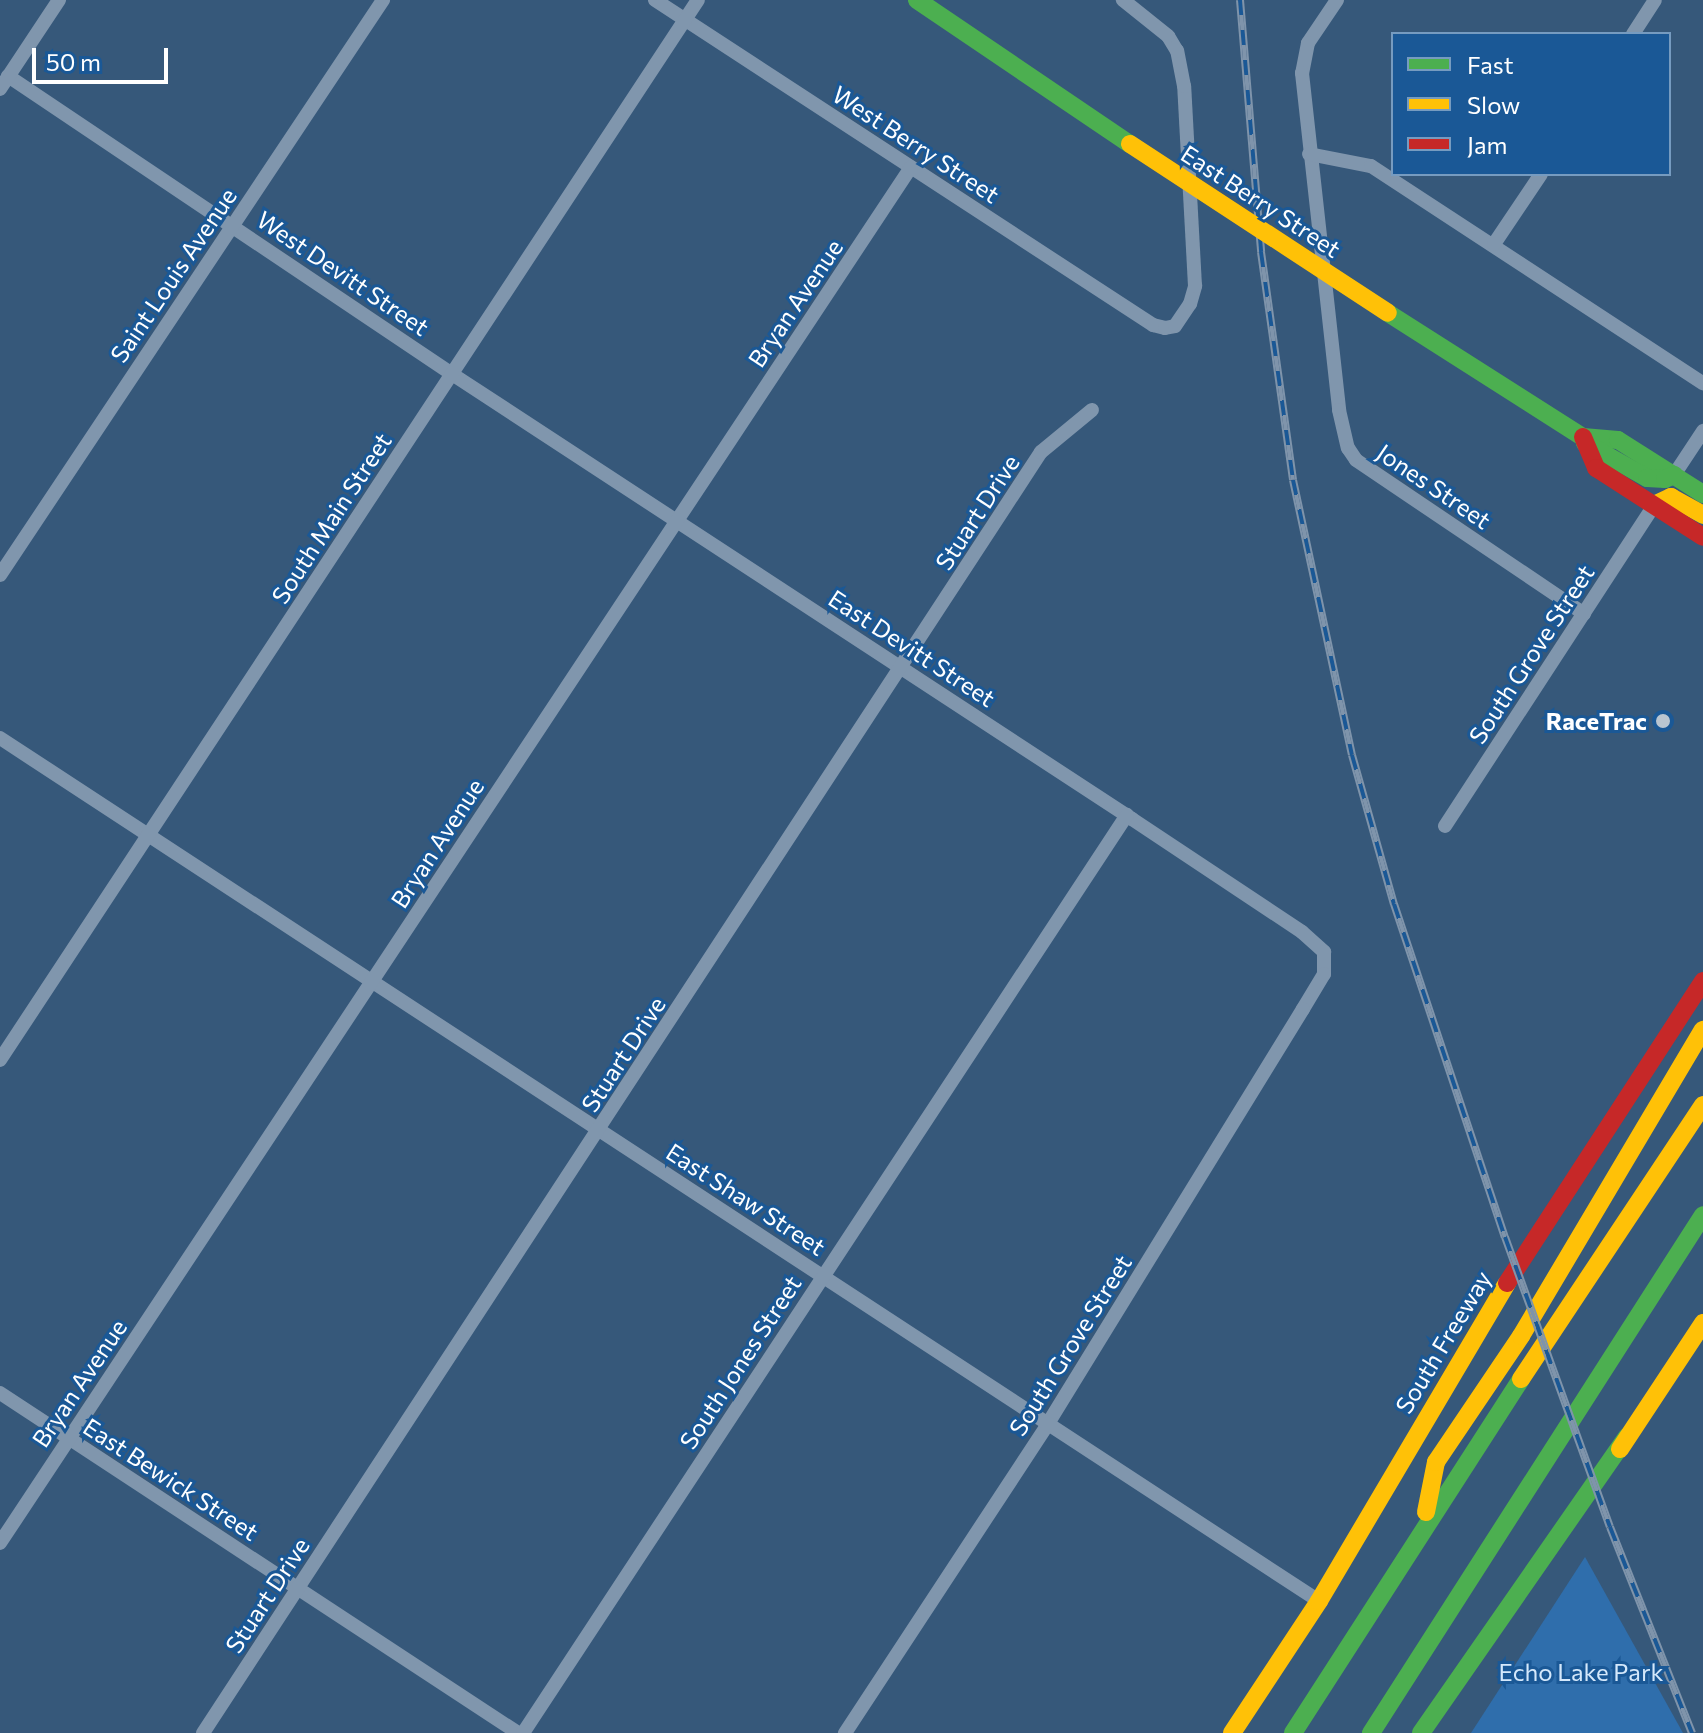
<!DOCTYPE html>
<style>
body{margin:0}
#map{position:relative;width:1703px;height:1733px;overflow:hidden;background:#36587a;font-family:Commissioner,sans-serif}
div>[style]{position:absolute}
.green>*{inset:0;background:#2f6eac}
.street>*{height:14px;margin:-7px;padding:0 7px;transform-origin:7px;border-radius:7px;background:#8096ad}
.fast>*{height:18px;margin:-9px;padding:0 9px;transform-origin:9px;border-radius:9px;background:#4caf50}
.slow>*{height:18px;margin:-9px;padding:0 9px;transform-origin:9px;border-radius:9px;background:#ffc107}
.jam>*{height:18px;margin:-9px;padding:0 9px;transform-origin:9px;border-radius:9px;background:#c62828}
.rail>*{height:8px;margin-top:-4px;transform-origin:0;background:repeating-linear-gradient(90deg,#1a5896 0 15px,#7f94ab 0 30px);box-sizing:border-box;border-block:2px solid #7f94ab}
.slow-bridge>*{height:18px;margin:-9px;padding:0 9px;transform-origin:9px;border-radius:9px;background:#ffc107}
.dots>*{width:22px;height:22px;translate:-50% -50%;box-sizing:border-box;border:4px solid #1a5896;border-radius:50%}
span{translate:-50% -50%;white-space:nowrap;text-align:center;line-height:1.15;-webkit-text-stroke:6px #1a5896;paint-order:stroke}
.street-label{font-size:24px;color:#fff}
.poi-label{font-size:24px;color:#fff;font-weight:700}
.right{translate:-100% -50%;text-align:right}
.park-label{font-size:24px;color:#d4e8fb}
.legend{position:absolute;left:1391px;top:32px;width:280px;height:144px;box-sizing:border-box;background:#1a5896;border:2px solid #769bc0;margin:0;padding:10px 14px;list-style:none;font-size:24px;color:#fff}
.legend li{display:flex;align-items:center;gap:16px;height:40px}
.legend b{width:40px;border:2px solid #769bc0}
.scale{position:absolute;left:32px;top:48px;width:136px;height:36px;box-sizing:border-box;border:4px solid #fff;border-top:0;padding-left:10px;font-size:24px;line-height:28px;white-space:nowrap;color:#fff;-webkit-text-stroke:6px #1a5896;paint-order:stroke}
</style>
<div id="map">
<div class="green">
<div style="clip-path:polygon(1585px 1557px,1683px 1733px,1471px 1733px)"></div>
</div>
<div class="street">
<div style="left:655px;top:0;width:595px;rotate:33.13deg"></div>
<div style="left:1153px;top:325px;width:12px;rotate:14deg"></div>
<div style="left:1165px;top:328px;width:10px;rotate:-11deg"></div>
<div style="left:1175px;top:326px;width:27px;rotate:-56deg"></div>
<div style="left:1190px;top:304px;width:19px;rotate:-74deg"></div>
<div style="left:1195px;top:286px;width:200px;rotate:-93.1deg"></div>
<div style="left:1184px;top:86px;width:36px;rotate:-101deg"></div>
<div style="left:1177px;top:51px;width:17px;rotate:-121deg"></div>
<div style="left:1168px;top:36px;width:58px;rotate:-141.3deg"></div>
<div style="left:1337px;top:0;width:52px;rotate:124deg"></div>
<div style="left:1308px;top:43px;width:31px;rotate:101deg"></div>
<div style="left:1302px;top:73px;width:339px;rotate:83.7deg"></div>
<div style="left:1339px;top:410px;width:39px;rotate:77deg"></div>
<div style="left:1348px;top:448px;width:14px;rotate:56deg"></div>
<div style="left:1356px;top:460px;width:275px;rotate:34deg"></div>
<div style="left:1633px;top:34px;width:40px;rotate:-57.1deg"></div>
<div style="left:8px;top:76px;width:535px;rotate:33.87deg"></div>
<div style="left:452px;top:374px;width:813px;rotate:33.2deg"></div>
<div style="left:1132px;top:819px;width:204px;rotate:33.6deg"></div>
<div style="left:1302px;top:932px;width:30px;rotate:42deg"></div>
<div style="left:1324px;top:952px;width:22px;rotate:90deg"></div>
<div style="left:1324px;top:974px;width:41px;rotate:121deg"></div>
<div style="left:1303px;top:1009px;width:487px;rotate:121.6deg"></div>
<div style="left:1048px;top:1424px;width:370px;rotate:123.3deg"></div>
<div style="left:0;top:89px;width:107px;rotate:-56.5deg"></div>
<div style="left:1309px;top:154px;width:63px;rotate:11deg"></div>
<div style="left:1371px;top:166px;width:397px;rotate:33.2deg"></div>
<div style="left:1494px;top:244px;width:84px;rotate:-56.1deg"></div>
<div style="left:1674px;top:475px;width:53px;rotate:-56.6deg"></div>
<div style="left:0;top:575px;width:691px;rotate:-56.33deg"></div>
<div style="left:0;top:738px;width:1576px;rotate:33.2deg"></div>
<div style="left:1445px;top:826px;width:383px;rotate:-56.9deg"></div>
<div style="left:0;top:1060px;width:1269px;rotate:-56.64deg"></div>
<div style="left:0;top:1393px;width:620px;rotate:33.28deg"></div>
<div style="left:0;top:1543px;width:1650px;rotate:-56.49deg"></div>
<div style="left:203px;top:1733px;width:1531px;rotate:-56.81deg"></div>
<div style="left:1041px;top:452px;width:66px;rotate:-39.5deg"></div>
<div style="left:523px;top:1733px;width:1099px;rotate:-56.66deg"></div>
</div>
<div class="fast">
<div style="left:917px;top:0;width:257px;rotate:34.1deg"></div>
<div style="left:1388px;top:313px;width:231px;rotate:32.5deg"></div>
<div style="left:1583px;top:437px;width:35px;rotate:5deg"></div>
<div style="left:1618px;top:440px;width:101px;rotate:32.4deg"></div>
<div style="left:1585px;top:443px;width:71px;rotate:29.4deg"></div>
<div style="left:1647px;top:478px;width:18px;rotate:3deg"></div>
<div style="left:1665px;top:479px;width:10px;rotate:-24deg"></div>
<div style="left:1293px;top:1733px;width:421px;rotate:-57.2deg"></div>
<div style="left:1371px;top:1733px;width:615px;rotate:-57.34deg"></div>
<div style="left:1421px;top:1733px;width:361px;rotate:-55.2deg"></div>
</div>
<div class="slow">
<div style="left:1654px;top:505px;width:19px;rotate:-25deg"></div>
<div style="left:1671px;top:497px;width:37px;rotate:29deg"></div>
<div style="left:1521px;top:1379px;width:329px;rotate:-56.4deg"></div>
<div style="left:1620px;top:1449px;width:151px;rotate:-56.6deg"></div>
<div style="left:1426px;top:1512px;width:51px;rotate:-78.7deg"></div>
<div style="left:1436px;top:1462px;width:152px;rotate:-56deg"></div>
<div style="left:1521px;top:1336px;width:356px;rotate:-59.3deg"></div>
<div style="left:1232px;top:1733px;width:158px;rotate:-56.6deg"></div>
<div style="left:1319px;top:1601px;width:369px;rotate:-59.4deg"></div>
</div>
<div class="jam">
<div style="left:1583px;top:437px;width:34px;rotate:67deg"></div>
<div style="left:1596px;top:468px;width:127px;rotate:32.8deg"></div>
<div style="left:1507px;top:1283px;width:360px;rotate:-57deg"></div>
</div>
<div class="rail">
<div style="left:1240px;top:0;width:253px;rotate:85.2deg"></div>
<div style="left:1261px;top:252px;width:230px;rotate:82deg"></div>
<div style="left:1293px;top:480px;width:281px;rotate:77.9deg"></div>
<div style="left:1352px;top:755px;width:155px;rotate:74.3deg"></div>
<div style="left:1394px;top:904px;width:351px;rotate:71.6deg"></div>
<div style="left:1505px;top:1237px;width:308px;rotate:70.1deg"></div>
<div style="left:1610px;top:1527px;width:222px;rotate:68.3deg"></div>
</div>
<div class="slow-bridge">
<div style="left:1130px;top:144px;width:308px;rotate:33.2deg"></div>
</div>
<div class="dots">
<div style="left:1663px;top:721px;background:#b9c5d0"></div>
</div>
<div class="street-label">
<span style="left:916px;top:144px;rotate:33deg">West Berry Street</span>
<span style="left:1261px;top:201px;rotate:33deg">East Berry Street</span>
<span style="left:343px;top:273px;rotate:34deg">West Devitt Street</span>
<span style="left:173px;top:275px;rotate:-56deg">Saint Louis Avenue</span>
<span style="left:795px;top:303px;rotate:-56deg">Bryan Avenue</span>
<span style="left:1434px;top:486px;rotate:34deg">Jones Street</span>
<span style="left:977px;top:512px;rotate:-57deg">Stuart Drive</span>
<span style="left:331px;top:518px;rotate:-57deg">South Main Street</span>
<span style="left:912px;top:648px;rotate:33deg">East Devitt Street</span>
<span style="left:1531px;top:654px;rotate:-57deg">South Grove Street</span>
<span style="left:437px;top:843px;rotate:-57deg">Bryan Avenue</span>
<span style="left:623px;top:1054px;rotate:-57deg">Stuart Drive</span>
<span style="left:746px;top:1199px;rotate:33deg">East Shaw Street</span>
<span style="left:1443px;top:1342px;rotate:-59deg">South Freeway</span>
<span style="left:1070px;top:1345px;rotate:-58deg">South Grove Street</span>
<span style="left:740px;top:1362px;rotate:-57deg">South Jones Street</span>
<span style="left:79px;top:1383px;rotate:-56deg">Bryan Avenue</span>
<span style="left:171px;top:1479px;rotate:33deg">East Bewick Street</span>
<span style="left:267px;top:1595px;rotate:-57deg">Stuart Drive</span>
</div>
<div class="poi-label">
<span class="right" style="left:1647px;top:721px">RaceTrac</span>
</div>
<div class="park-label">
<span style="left:1581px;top:1672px">Echo Lake Park</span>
</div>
<ul class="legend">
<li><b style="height:10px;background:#4caf50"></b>Fast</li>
<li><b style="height:10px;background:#ffc107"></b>Slow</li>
<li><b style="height:10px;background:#c62828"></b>Jam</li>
</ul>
<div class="scale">50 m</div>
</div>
